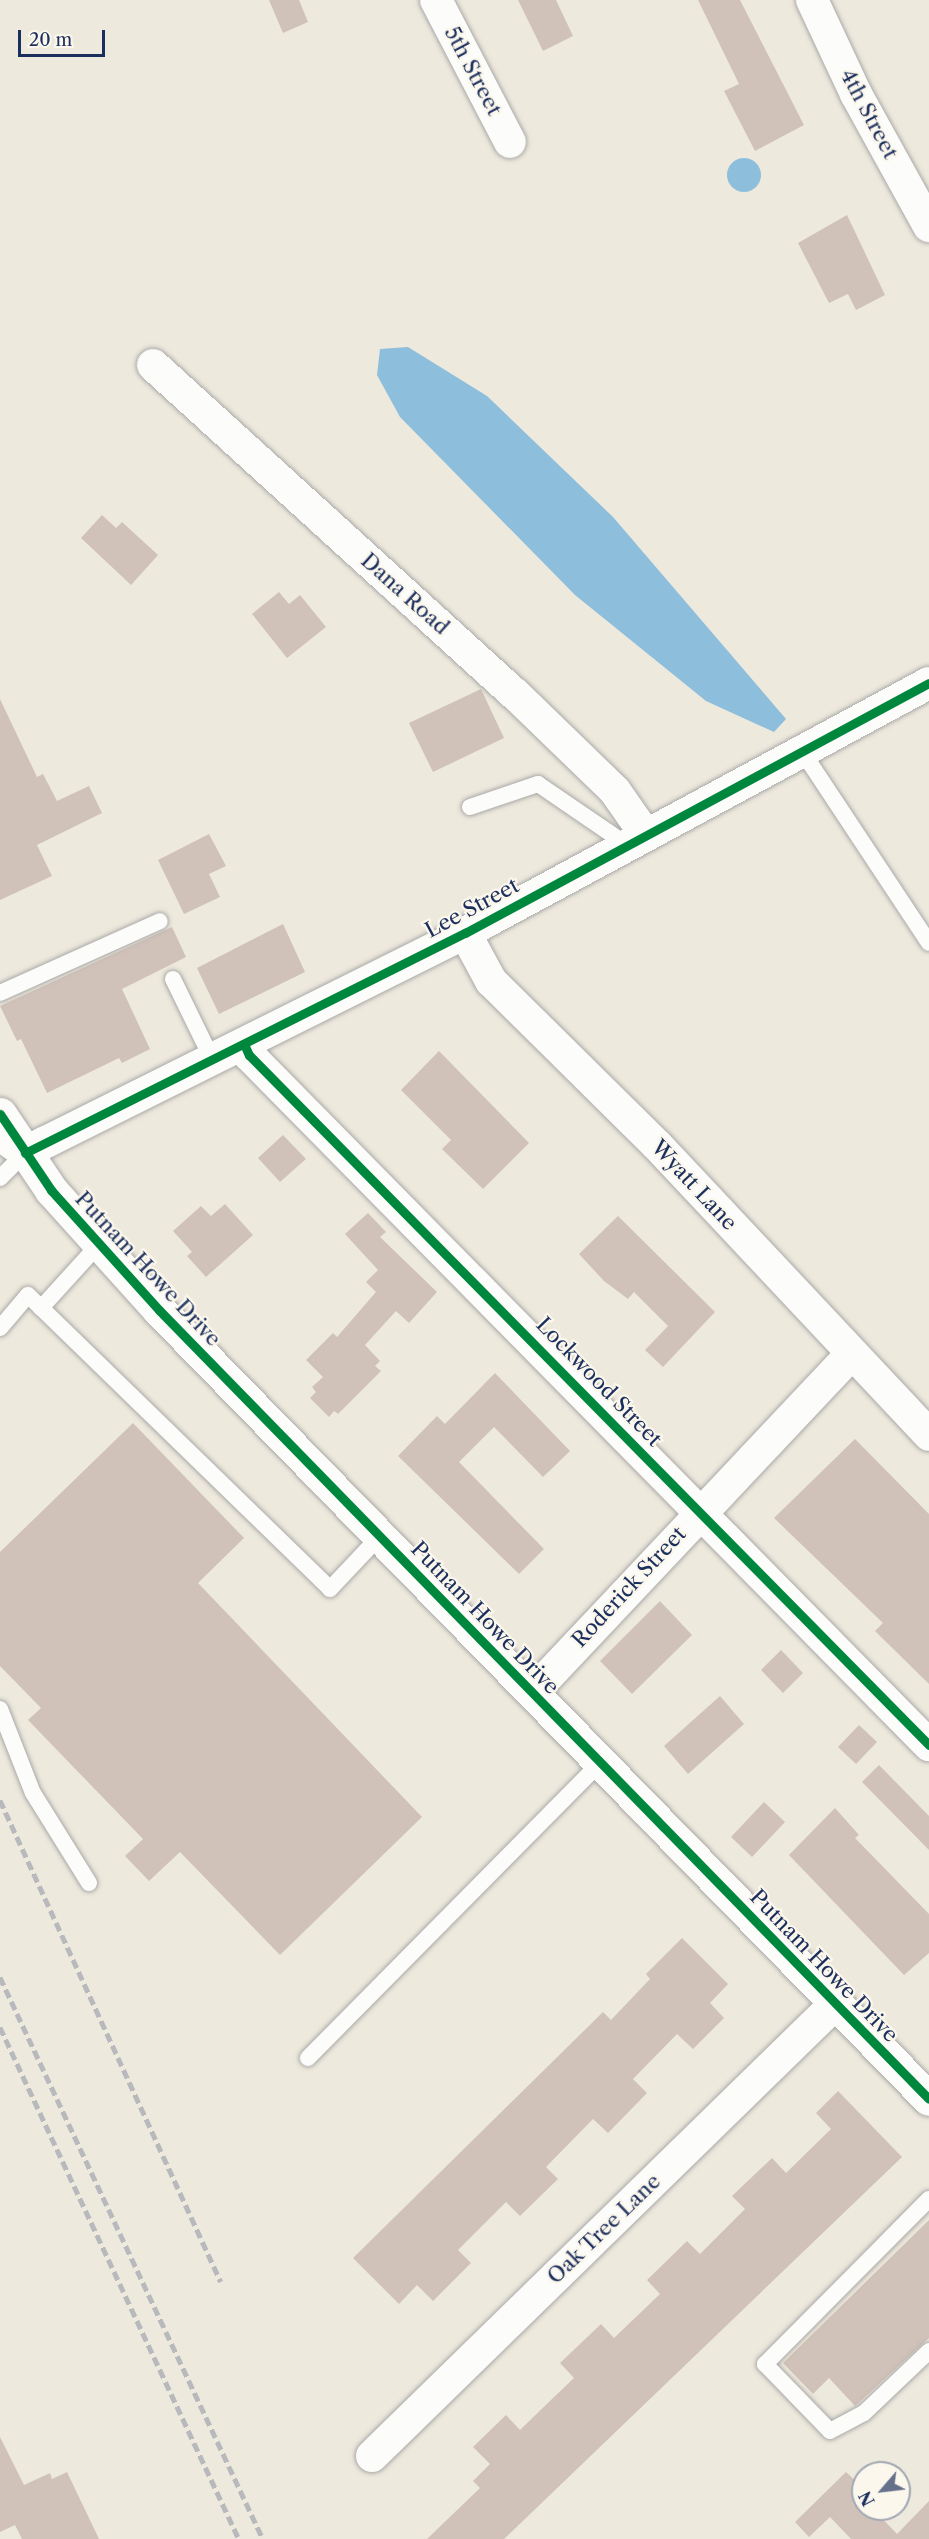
<!DOCTYPE html>
<style>
body{margin:0}
#map{position:relative;width:929px;height:2539px;overflow:hidden;background:#eee9dd;font-family:"Libre Caslon Text",serif}
div>[style]{position:absolute}
.water>*{inset:0;background:#8dbedc}
.round{border-radius:50%}
.building>*{inset:0;background:#d0c2b9}
.roads{filter:drop-shadow(0 0 2px #aaa9a8) drop-shadow(0 0 2px #aaa9a8)}
.service>*{height:16px;margin:-8px;padding:0 8px;transform-origin:8px;border-radius:8px;background:#fcfcfa}
.minor>*{height:32px;margin:-16px;padding:0 16px;transform-origin:16px;border-radius:16px;background:#fcfcfa}
.tertiary>*{height:33px;margin:-16.5px;padding:0 16.5px;transform-origin:16.5px;border-radius:16.5px;background:#fcfcfa}
.rail>*{height:4.5px;margin-top:-2.25px;transform-origin:0;background:repeating-linear-gradient(90deg,#b7b9bc 0 9px,transparent 0 13.5px)}
.cycleway>*{height:9px;margin:-4.5px;padding:0 4.5px;transform-origin:4.5px;border-radius:4.5px;background:#00873e}
span{translate:-50% -50%;white-space:nowrap;text-align:center;line-height:1.15;-webkit-text-stroke:4.5px #fbf7ec;paint-order:stroke}
.street-label{font-size:21px;color:#1b2f5e}
.north{position:absolute;left:851px;top:2461px;width:60px;height:60px;box-sizing:border-box;background:#fbf7ec;border:2px solid #a1a7b3;border-radius:50%;rotate:242deg;font-size:16px;font-weight:700;line-height:24px;text-align:center;color:#1b2f5e}
.north::after{content:'';display:block;margin:auto;width:21px;height:27px;background:#65708a;clip-path:polygon(50% 0,100% 100%,50% 72%,0 100%)}
.scale{position:absolute;left:18px;top:30px;width:87px;height:27px;box-sizing:border-box;border:3px solid #1b2f5e;border-top:0;padding-left:8px;font-size:18px;line-height:21px;white-space:nowrap;color:#1b2f5e;-webkit-text-stroke:4px #fbf7ec;paint-order:stroke}
</style>
<div id="map">
<div class="water">
<div class="round" style="left:727px;top:158px;width:34px;height:34px"></div>
<div style="clip-path:polygon(408px 347px,487px 396px,613px 517px,786px 719px,774px 732px,706px 701px,575px 595px,400px 417px,377px 375px,380px 349px)"></div>
</div>
<div class="building">
<div style="clip-path:polygon(269px 0,299px 0,308px 22px,283px 33px)"></div>
<div style="clip-path:polygon(518px 0,556px 0,573px 36px,543px 51px)"></div>
<div style="clip-path:polygon(698px 0,740px 0,804px 125px,755px 151px,724px 91px,739px 84px)"></div>
<div style="clip-path:polygon(847px 215px,885px 295px,856px 310px,848px 294px,829px 303px,798px 243px)"></div>
<div style="clip-path:polygon(102px 515px,116px 528px,122px 522px,158px 555px,131px 585px,81px 538px)"></div>
<div style="clip-path:polygon(279px 592px,289px 604px,300px 595px,326px 627px,287px 658px,252px 614px)"></div>
<div style="clip-path:polygon(481px 689px,504px 738px,433px 772px,409px 723px)"></div>
<div style="clip-path:polygon(0 699px,37px 777px,43px 774px,57px 801px,89px 786px,102px 813px,37px 845px,52px 876px,0 900px)"></div>
<div style="clip-path:polygon(209px 834px,226px 866px,209px 874px,220px 897px,184px 914px,158px 860px)"></div>
<div style="clip-path:polygon(283px 924px,305px 972px,219px 1014px,197px 968px)"></div>
<div style="clip-path:polygon(172px 927px,186px 957px,122px 989px,150px 1049px,122px 1063px,119px 1058px,47px 1093px,21px 1039px,17px 1041px,0 1006px)"></div>
<div style="clip-path:polygon(439px 1051px,529px 1143px,483px 1189px,442px 1149px,451px 1140px,401px 1090px)"></div>
<div style="clip-path:polygon(283px 1135px,306px 1159px,280px 1182px,258px 1158px)"></div>
<div style="clip-path:polygon(225px 1204px,253px 1235px,206px 1277px,187px 1256px,192px 1252px,173px 1231px,201px 1206px,211px 1216px)"></div>
<div style="clip-path:polygon(368px 1213px,386px 1232px,380px 1237px,437px 1292px,409px 1323px,396px 1311px,365px 1345px,380px 1361px,375px 1366px,381px 1371px,338px 1414px,334px 1411px,329px 1417px,310px 1398px,316px 1392px,312px 1387px,323px 1377px,306px 1360px,333px 1333px,337px 1337px,376px 1292px,366px 1282px,378px 1270px,345px 1234px)"></div>
<div style="clip-path:polygon(618px 1216px,715px 1312px,663px 1367px,645px 1350px,668px 1326px,634px 1292px,628px 1299px,604px 1281px,579px 1254px)"></div>
<div style="clip-path:polygon(495px 1373px,570px 1451px,543px 1477px,494px 1427px,459px 1462px,544px 1549px,519px 1574px,398px 1456px,437px 1416px,445px 1424px)"></div>
<div style="clip-path:polygon(133px 1423px,244px 1538px,198px 1583px,422px 1817px,280px 1955px,180px 1852px,149px 1881px,125px 1856px,143px 1839px,28px 1720px,41px 1708px,0 1666px,0 1552px)"></div>
<div style="clip-path:polygon(855px 1439px,929px 1514px,929px 1684px,875px 1631px,883px 1623px,774px 1518px)"></div>
<div style="clip-path:polygon(660px 1601px,692px 1635px,632px 1694px,600px 1661px)"></div>
<div style="clip-path:polygon(781px 1650px,803px 1673px,783px 1693px,761px 1670px)"></div>
<div style="clip-path:polygon(720px 1696px,744px 1724px,688px 1774px,664px 1746px)"></div>
<div style="clip-path:polygon(859px 1725px,877px 1742px,856px 1764px,838px 1747px)"></div>
<div style="clip-path:polygon(879px 1765px,929px 1816px,929px 1850px,862px 1782px)"></div>
<div style="clip-path:polygon(764px 1802px,785px 1822px,752px 1857px,731px 1837px)"></div>
<div style="clip-path:polygon(835px 1808px,859px 1835px,855px 1838px,929px 1914px,929px 1953px,904px 1975px,789px 1855px)"></div>
<div style="clip-path:polygon(682px 1938px,728px 1984px,710px 2003px,724px 2018px,693px 2049px,677px 2034px,633px 2079px,647px 2093px,608px 2133px,593px 2119px,546px 2167px,558px 2179px,520px 2216px,506px 2202px,458px 2250px,471px 2263px,433px 2301px,417px 2285px,399px 2304px,353px 2258px,603px 2012px,611px 2020px,650px 1979px,646px 1974px)"></div>
<div style="clip-path:polygon(838px 2091px,902px 2157px,504px 2539px,427px 2539px,480px 2488px,473px 2481px,490px 2464px,473px 2447px,506px 2415px,520px 2430px,553px 2398px,574px 2378px,560px 2363px,601px 2324px,614px 2338px,660px 2294px,647px 2280px,687px 2241px,700px 2254px,745px 2209px,732px 2196px,772px 2158px,786px 2173px,831px 2129px,816px 2113px)"></div>
<div style="clip-path:polygon(929px 2220px,929px 2338px,855px 2406px,829px 2378px,813px 2394px,783px 2363px)"></div>
<div style="clip-path:polygon(0 2437px,24px 2485px,50px 2473px,52px 2479px,67px 2472px,99px 2539px,22px 2539px,15px 2525px,0 2532px)"></div>
<div style="clip-path:polygon(846px 2472px,862px 2487px,857px 2492px,863px 2499px,863px 2509px,873px 2509px,897px 2534px,929px 2501px,929px 2539px,851px 2539px,830px 2517px,809px 2537px,795px 2522px)"></div>
</div>
<div class="roads">
<div class="service">
<div style="left:802px;top:751px;width:230px;rotate:56.5deg"></div>
<div style="left:470px;top:807px;width:72px;rotate:-18.7deg"></div>
<div style="left:538px;top:784px;width:107px;rotate:34.3deg"></div>
<div style="left:173px;top:979px;width:89px;rotate:64deg"></div>
<div style="left:0;top:993px;width:175px;rotate:-24.2deg"></div>
<div style="left:0;top:1178px;width:35px;rotate:-45deg"></div>
<div style="left:41px;top:1308px;width:86px;rotate:-47.8deg"></div>
<div style="left:0;top:1328px;width:43px;rotate:-49.7deg"></div>
<div style="left:28px;top:1295px;width:421px;rotate:44.2deg"></div>
<div style="left:330px;top:1589px;width:73px;rotate:-46.7deg"></div>
<div style="left:0;top:1709px;width:90px;rotate:68.6deg"></div>
<div style="left:33px;top:1793px;width:106px;rotate:58.1deg"></div>
<div style="left:308px;top:2058px;width:416px;rotate:-45.3deg"></div>
<div style="left:929px;top:2199px;width:233px;rotate:134.8deg"></div>
<div style="left:765px;top:2364px;width:93px;rotate:45.9deg"></div>
<div style="left:830px;top:2431px;width:38px;rotate:-28deg"></div>
<div style="left:864px;top:2413px;width:90px;rotate:-43.6deg"></div>
</div>
<div class="minor">
<div style="left:436px;top:0;width:160px;rotate:62.5deg"></div>
<div style="left:812px;top:0;width:104px;rotate:64.9deg"></div>
<div style="left:856px;top:94px;width:151px;rotate:61.1deg"></div>
<div style="left:153px;top:365px;width:488px;rotate:42.3deg"></div>
<div style="left:514px;top:693px;width:141px;rotate:44.1deg"></div>
<div style="left:615px;top:791px;width:52px;rotate:55.1deg"></div>
<div style="left:465px;top:933px;width:55px;rotate:61.6deg"></div>
<div style="left:491px;top:981px;width:232px;rotate:44.7deg"></div>
<div style="left:656px;top:1144px;width:399px;rotate:46.8deg"></div>
<div style="left:244px;top:1044px;width:12px;rotate:66deg"></div>
<div style="left:249px;top:1055px;width:969px;rotate:45.42deg"></div>
<div style="left:6px;top:1139px;width:24px;rotate:36deg"></div>
<div style="left:25px;top:1153px;width:24px;rotate:-28deg"></div>
<div style="left:46px;top:1142px;width:468px;rotate:-26.5deg"></div>
<div style="left:465px;top:933px;width:527px;rotate:-28.32deg"></div>
<div style="left:533px;top:1692px;width:464px;rotate:-46.7deg"></div>
<div style="left:372px;top:2456px;width:648px;rotate:-44.31deg"></div>
</div>
<div class="tertiary">
<div style="left:0;top:1114px;width:92px;rotate:56.1deg"></div>
<div style="left:51px;top:1190px;width:161px;rotate:48deg"></div>
<div style="left:159px;top:1310px;width:1102px;rotate:45.7deg"></div>
</div>
</div>
<div class="rail">
<div style="left:0;top:1800px;width:530px;rotate:65.37deg"></div>
<div style="left:0;top:1977px;width:620px;rotate:64.92deg"></div>
<div style="left:0;top:2027px;width:565px;rotate:64.98deg"></div>
</div>
<div class="cycleway">
<div style="left:244px;top:1044px;width:12px;rotate:66deg"></div>
<div style="left:249px;top:1055px;width:969px;rotate:45.42deg"></div>
<div style="left:0;top:1114px;width:92px;rotate:56.1deg"></div>
<div style="left:51px;top:1190px;width:161px;rotate:48deg"></div>
<div style="left:159px;top:1310px;width:1102px;rotate:45.7deg"></div>
<div style="left:25px;top:1153px;width:492px;rotate:-26.6deg"></div>
<div style="left:465px;top:933px;width:527px;rotate:-28.32deg"></div>
</div>
<div class="street-label">
<span style="left:473px;top:71px;rotate:62deg">5th Street</span>
<span style="left:869px;top:114px;rotate:62deg">4th Street</span>
<span style="left:405px;top:594px;rotate:42deg">Dana Road</span>
<span style="left:472px;top:908px;rotate:-28deg">Lee Street</span>
<span style="left:694px;top:1185px;rotate:47deg">Wyatt Lane</span>
<span style="left:148px;top:1269px;rotate:47deg">Putnam Howe Drive</span>
<span style="left:599px;top:1382px;rotate:46deg">Lockwood Street</span>
<span style="left:629px;top:1587px;rotate:-47deg">Roderick Street</span>
<span style="left:485px;top:1618px;rotate:46deg">Putnam Howe Drive</span>
<span style="left:824px;top:1966px;rotate:46deg">Putnam Howe Drive</span>
<span style="left:604px;top:2229px;rotate:-44deg">Oak Tree Lane</span>
</div>
<div class="north">N</div>
<div class="scale">20 m</div>
</div>
